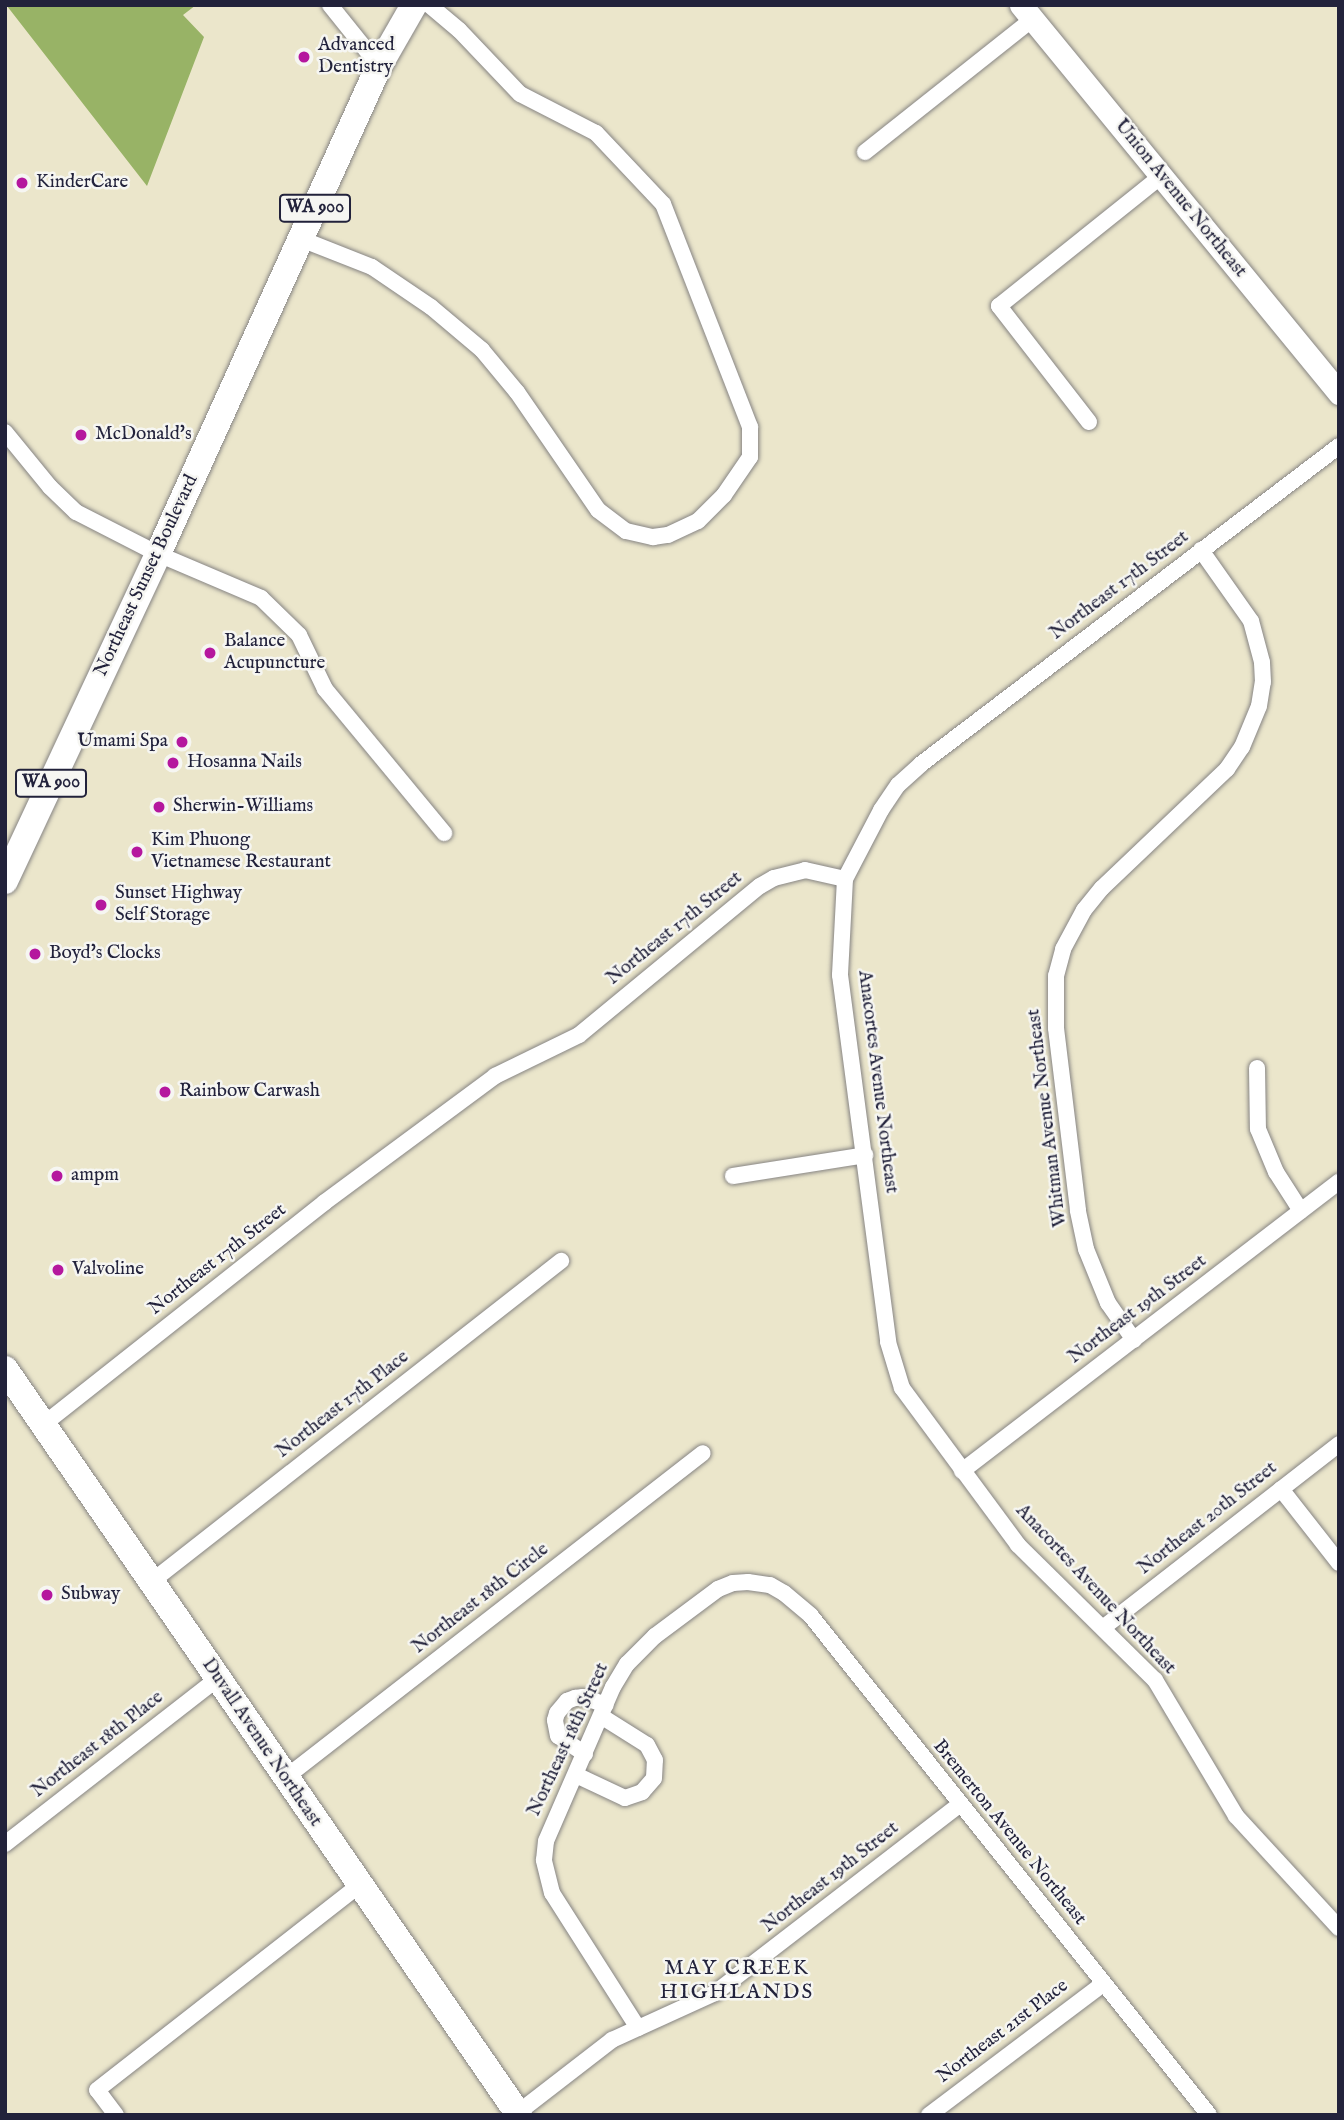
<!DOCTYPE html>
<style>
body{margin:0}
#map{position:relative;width:1344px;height:2120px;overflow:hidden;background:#ebe6cb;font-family:"IM FELL English",serif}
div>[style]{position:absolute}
.forest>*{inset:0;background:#98b366}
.roads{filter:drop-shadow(0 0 2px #868483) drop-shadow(0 0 2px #868483)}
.street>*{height:16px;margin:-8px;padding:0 8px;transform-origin:8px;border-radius:8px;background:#fff}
.secondary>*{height:23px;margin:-11.5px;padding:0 11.5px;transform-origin:11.5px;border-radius:11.5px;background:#fff}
.primary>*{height:26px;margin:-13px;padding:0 13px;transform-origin:13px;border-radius:13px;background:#fff}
.dots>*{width:19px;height:19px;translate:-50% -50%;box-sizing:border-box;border:4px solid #f6f6f2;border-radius:50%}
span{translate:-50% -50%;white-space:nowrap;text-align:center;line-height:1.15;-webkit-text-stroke:5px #f6f6f2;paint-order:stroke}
.shield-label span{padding:2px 5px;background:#f6f6f2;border:2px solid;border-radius:5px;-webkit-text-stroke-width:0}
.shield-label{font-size:18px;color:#22223b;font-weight:700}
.poi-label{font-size:19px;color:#22223b}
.left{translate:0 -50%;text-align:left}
.right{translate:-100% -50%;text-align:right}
.street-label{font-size:19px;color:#22223b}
.neighbourhood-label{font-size:21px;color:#22223b;letter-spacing:2px}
.frame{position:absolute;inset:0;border:7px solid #22223b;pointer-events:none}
</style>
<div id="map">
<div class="forest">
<div style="clip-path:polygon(196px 5px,183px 15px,204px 37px,147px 186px,7px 6px)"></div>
</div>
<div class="roads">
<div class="street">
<div style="left:330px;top:5px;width:78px;rotate:51.2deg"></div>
<div style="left:865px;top:152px;width:214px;rotate:-38.4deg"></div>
<div style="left:301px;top:239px;width:76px;rotate:21.5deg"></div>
<div style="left:372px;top:267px;width:71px;rotate:34.1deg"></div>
<div style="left:431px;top:307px;width:67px;rotate:40.1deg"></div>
<div style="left:482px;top:350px;width:55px;rotate:50.2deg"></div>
<div style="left:517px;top:392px;width:143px;rotate:55.5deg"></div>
<div style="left:598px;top:510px;width:35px;rotate:37deg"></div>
<div style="left:626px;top:531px;width:28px;rotate:13deg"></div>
<div style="left:653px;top:537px;width:15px;rotate:-8deg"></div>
<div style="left:668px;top:535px;width:33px;rotate:-25deg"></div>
<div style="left:698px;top:521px;width:37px;rotate:-45deg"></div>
<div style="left:724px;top:495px;width:46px;rotate:-55.6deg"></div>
<div style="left:750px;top:457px;width:30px;rotate:-90deg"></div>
<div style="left:750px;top:427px;width:239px;rotate:-111.3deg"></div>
<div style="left:663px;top:204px;width:98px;rotate:-133.3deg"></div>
<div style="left:596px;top:133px;width:85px;rotate:-152.8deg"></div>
<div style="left:520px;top:94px;width:88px;rotate:-133.6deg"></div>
<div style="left:459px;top:30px;width:39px;rotate:-140deg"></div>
<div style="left:1089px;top:422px;width:147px;rotate:-127.8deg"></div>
<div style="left:999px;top:306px;width:208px;rotate:-38.7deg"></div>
<div style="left:5px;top:432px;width:71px;rotate:50.7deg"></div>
<div style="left:50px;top:487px;width:36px;rotate:44deg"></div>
<div style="left:76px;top:512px;width:92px;rotate:27.1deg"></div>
<div style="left:158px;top:554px;width:112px;rotate:23.1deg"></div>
<div style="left:261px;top:598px;width:53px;rotate:44.2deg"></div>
<div style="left:299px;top:635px;width:60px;rotate:64.3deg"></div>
<div style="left:325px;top:689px;width:187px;rotate:50.4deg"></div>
<div style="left:845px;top:879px;width:96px;rotate:93deg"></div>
<div style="left:840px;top:975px;width:370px;rotate:82.5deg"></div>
<div style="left:888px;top:1342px;width:48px;rotate:73.1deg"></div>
<div style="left:902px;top:1388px;width:195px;rotate:53.5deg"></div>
<div style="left:1018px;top:1545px;width:192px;rotate:44.6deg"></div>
<div style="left:1155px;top:1680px;width:158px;rotate:59.2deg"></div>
<div style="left:1236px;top:1816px;width:152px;rotate:47.4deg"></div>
<div style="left:1257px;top:1068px;width:61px;rotate:89.1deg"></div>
<div style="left:1258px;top:1129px;width:47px;rotate:67.3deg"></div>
<div style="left:1276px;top:1172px;width:46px;rotate:57.3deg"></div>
<div style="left:733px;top:1176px;width:134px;rotate:-9deg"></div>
<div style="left:1134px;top:1340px;width:45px;rotate:-125.1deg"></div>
<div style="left:1108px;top:1303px;width:58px;rotate:-112.2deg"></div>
<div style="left:1086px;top:1249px;width:40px;rotate:-102deg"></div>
<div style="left:1078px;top:1210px;width:183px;rotate:-96.9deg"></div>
<div style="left:1056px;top:1028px;width:52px;rotate:-90deg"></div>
<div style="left:1056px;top:976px;width:28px;rotate:-75deg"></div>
<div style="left:1063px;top:949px;width:44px;rotate:-61.7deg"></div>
<div style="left:1084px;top:910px;width:28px;rotate:-51deg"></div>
<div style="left:1102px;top:888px;width:173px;rotate:-43.6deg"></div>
<div style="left:1227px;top:769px;width:27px;rotate:-56deg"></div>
<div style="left:1242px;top:747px;width:44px;rotate:-67.5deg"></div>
<div style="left:1259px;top:706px;width:24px;rotate:-81deg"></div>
<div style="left:1263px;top:682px;width:20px;rotate:-93deg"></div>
<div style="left:1262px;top:662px;width:42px;rotate:-105deg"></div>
<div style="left:1251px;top:621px;width:87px;rotate:-125.2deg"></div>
<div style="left:44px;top:1424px;width:358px;rotate:-38.3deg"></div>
<div style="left:325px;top:1202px;width:212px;rotate:-36.5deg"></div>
<div style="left:495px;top:1076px;width:93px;rotate:-26deg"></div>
<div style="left:579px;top:1035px;width:234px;rotate:-39.5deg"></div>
<div style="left:760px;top:886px;width:16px;rotate:-30deg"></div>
<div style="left:774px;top:878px;width:32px;rotate:-14deg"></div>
<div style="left:805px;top:870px;width:41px;rotate:12.7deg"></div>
<div style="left:845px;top:879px;width:78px;rotate:-62.4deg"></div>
<div style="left:881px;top:810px;width:30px;rotate:-56deg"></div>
<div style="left:898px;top:785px;width:31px;rotate:-42deg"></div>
<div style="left:921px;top:764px;width:525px;rotate:-37.26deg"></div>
<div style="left:962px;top:1471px;width:475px;rotate:-37.5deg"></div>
<div style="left:1281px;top:1489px;width:94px;rotate:51.9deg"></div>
<div style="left:151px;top:1582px;width:521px;rotate:-38.06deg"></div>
<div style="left:1104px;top:1627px;width:298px;rotate:-37.9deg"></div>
<div style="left:585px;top:1754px;width:32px;rotate:-146deg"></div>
<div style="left:558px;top:1736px;width:16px;rotate:-101deg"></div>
<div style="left:555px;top:1720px;width:7px;rotate:-74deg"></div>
<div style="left:557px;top:1713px;width:16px;rotate:-50deg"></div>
<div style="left:567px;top:1701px;width:9px;rotate:-21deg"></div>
<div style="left:575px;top:1698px;width:8px;rotate:-7deg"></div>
<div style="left:583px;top:1697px;width:24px;rotate:19deg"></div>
<div style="left:576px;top:1775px;width:54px;rotate:25.1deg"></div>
<div style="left:625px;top:1798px;width:18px;rotate:-19deg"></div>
<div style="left:642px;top:1792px;width:18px;rotate:-49deg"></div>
<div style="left:654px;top:1778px;width:18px;rotate:-87deg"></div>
<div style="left:655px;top:1760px;width:17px;rotate:-118deg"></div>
<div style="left:647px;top:1745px;width:54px;rotate:-147.8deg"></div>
<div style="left:285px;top:1778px;width:529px;rotate:-37.87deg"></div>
<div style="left:5px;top:1844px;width:269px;rotate:-37.9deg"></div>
<div style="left:638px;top:2028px;width:160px;rotate:-122.5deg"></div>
<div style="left:552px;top:1893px;width:34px;rotate:-104deg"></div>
<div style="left:544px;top:1860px;width:19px;rotate:-84deg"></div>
<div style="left:546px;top:1841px;width:168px;rotate:-66.5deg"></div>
<div style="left:613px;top:1687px;width:27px;rotate:-59deg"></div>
<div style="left:627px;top:1664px;width:40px;rotate:-45deg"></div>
<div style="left:655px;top:1636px;width:79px;rotate:-36.7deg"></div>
<div style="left:718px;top:1589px;width:16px;rotate:-22deg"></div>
<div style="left:733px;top:1583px;width:15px;rotate:-4deg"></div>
<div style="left:748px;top:1582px;width:22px;rotate:8deg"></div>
<div style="left:770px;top:1585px;width:16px;rotate:30deg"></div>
<div style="left:784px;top:1593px;width:35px;rotate:40deg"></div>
<div style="left:811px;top:1616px;width:638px;rotate:51.42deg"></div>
<div style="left:116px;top:2115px;width:31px;rotate:-127deg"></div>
<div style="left:97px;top:2090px;width:333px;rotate:-38deg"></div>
<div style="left:515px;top:2115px;width:123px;rotate:-37.7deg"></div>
<div style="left:612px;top:2040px;width:113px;rotate:-24.5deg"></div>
<div style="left:715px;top:1993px;width:308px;rotate:-37.6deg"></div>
<div style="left:929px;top:2115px;width:218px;rotate:-37deg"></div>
</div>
<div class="secondary">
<div style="left:1021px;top:5px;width:502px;rotate:50.66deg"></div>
</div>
<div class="primary">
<div style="left:5px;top:881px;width:361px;rotate:-64.9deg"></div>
<div style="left:158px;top:554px;width:536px;rotate:-65.64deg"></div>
<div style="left:379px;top:66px;width:70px;rotate:-60.2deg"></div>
<div style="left:5px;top:1369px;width:906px;rotate:55.43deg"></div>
</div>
</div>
<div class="dots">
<div style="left:304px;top:57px;background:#b5179e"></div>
<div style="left:22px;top:183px;background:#b5179e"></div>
<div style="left:81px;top:435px;background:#b5179e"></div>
<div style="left:210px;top:653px;background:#b5179e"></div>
<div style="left:182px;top:742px;background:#b5179e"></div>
<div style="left:173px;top:763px;background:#b5179e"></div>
<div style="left:159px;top:807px;background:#b5179e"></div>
<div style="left:137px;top:852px;background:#b5179e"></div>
<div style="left:101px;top:905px;background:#b5179e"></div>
<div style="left:35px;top:954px;background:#b5179e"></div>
<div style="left:165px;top:1092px;background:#b5179e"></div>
<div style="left:57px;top:1176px;background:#b5179e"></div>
<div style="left:58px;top:1270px;background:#b5179e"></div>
<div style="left:47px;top:1595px;background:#b5179e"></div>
</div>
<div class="shield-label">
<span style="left:315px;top:208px">WA 900</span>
<span style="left:51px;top:783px">WA 900</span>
</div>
<div class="poi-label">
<span class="left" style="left:318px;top:57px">Advanced<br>Dentistry</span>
<span class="left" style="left:36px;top:183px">KinderCare</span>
<span class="left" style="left:95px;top:435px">McDonald's</span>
<span class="left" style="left:224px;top:653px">Balance<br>Acupuncture</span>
<span class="right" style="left:168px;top:742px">Umami Spa</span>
<span class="left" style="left:187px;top:763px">Hosanna Nails</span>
<span class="left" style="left:173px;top:807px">Sherwin-Williams</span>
<span class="left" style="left:151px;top:852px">Kim Phuong<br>Vietnamese Restaurant</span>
<span class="left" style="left:115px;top:905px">Sunset Highway<br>Self Storage</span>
<span class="left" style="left:49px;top:954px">Boyd's Clocks</span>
<span class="left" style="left:179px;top:1092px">Rainbow Carwash</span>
<span class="left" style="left:71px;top:1176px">ampm</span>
<span class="left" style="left:72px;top:1270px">Valvoline</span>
<span class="left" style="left:61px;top:1595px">Subway</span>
</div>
<div class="street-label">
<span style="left:1180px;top:199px;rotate:51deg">Union Avenue Northeast</span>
<span style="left:147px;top:576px;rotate:-65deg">Northeast Sunset Boulevard</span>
<span style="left:1120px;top:586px;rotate:-37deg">Northeast 17th Street</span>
<span style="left:675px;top:929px;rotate:-39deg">Northeast 17th Street</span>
<span style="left:877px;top:1082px;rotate:83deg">Anacortes Avenue Northeast</span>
<span style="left:1048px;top:1118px;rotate:-97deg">Whitman Avenue Northeast</span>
<span style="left:218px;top:1260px;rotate:-38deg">Northeast 17th Street</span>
<span style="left:1138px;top:1310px;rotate:-37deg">Northeast 19th Street</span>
<span style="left:343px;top:1405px;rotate:-38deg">Northeast 17th Place</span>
<span style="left:1208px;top:1519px;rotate:-38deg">Northeast 20th Street</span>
<span style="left:1095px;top:1590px;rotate:47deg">Anacortes Avenue Northeast</span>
<span style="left:481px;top:1599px;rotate:-38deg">Northeast 18th Circle</span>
<span style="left:569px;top:1740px;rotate:-65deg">Northeast 18th Street</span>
<span style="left:261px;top:1743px;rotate:56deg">Duvall Avenue Northeast</span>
<span style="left:98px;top:1745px;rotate:-38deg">Northeast 18th Place</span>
<span style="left:1009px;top:1833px;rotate:51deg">Bremerton Avenue Northeast</span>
<span style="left:831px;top:1878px;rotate:-38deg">Northeast 19th Street</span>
<span style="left:1003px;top:2032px;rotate:-37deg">Northeast 21st Place</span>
</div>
<div class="neighbourhood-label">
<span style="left:737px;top:1981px">MAY CREEK<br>HIGHLANDS</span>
</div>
<div class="frame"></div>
</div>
